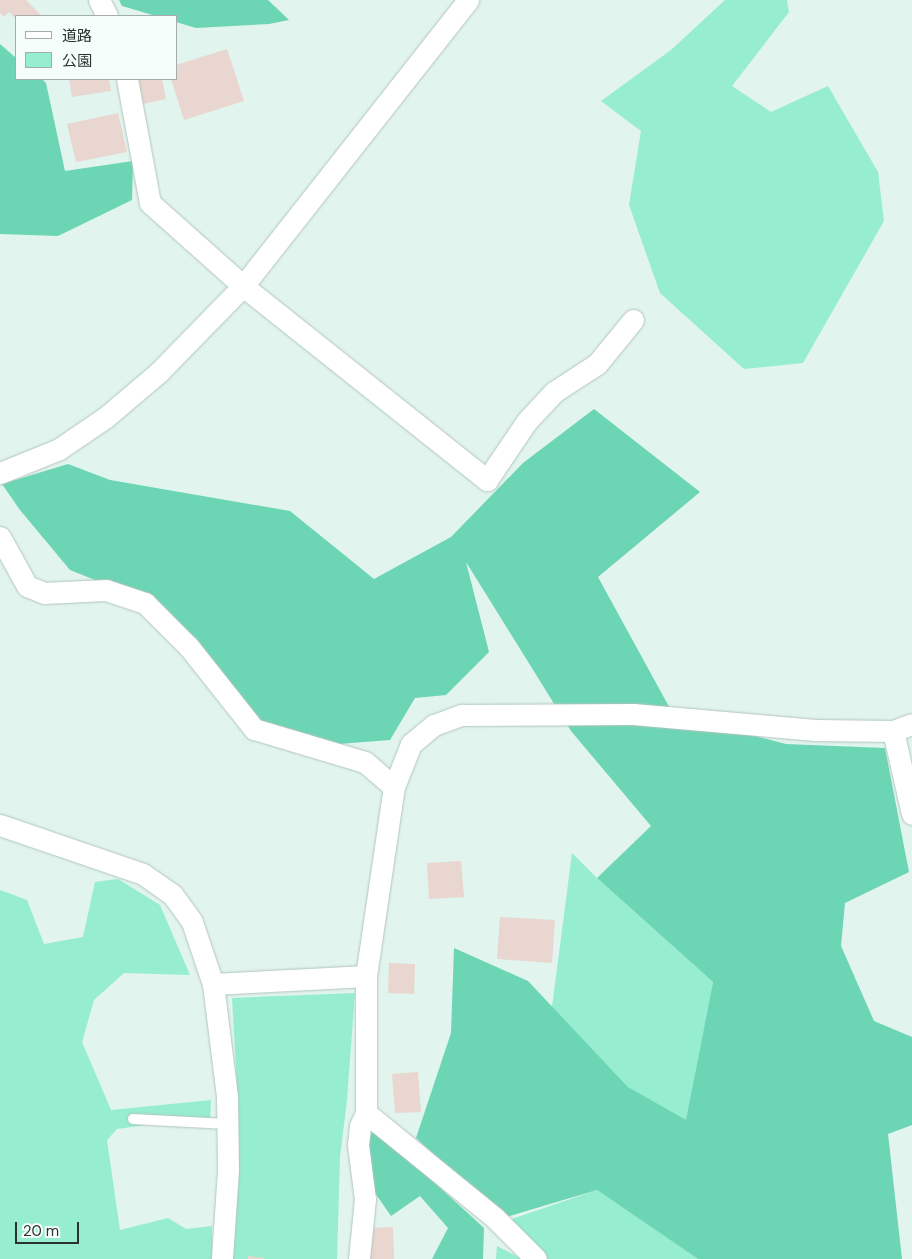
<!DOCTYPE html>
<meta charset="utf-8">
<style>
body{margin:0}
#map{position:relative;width:912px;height:1259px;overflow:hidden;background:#e1f4ed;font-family:"DM Sans","Noto Sans JP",sans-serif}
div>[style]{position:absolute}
.green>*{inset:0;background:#96edd0}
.forest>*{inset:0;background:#6bd5b4}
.building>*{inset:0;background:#e9d6d0}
.roads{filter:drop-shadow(0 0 1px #b2c5be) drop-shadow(0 0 1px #b2c5be)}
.lane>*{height:10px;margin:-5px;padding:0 5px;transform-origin:5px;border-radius:5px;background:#fff}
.street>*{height:21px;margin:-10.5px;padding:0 10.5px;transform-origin:10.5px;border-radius:10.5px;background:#fff}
span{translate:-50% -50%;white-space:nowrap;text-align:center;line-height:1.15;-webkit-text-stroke:4px #f6fefb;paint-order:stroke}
.legend{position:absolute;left:15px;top:15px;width:162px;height:65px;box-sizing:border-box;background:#f6fefb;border:1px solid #a5adaa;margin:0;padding:6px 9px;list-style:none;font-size:15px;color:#2b3330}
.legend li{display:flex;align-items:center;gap:10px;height:25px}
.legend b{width:25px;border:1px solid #a5adaa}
.scale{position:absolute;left:15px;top:1222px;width:64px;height:22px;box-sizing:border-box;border:2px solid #2b3330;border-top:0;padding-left:6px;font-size:15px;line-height:18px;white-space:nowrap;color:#2b3330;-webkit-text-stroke:4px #f6fefb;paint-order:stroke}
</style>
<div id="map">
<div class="green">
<div style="clip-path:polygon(725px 0,787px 0,789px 12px,732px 86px,771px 112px,828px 86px,878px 172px,884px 221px,803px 363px,744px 369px,660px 293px,629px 205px,641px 131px,601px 101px,671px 50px)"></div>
<div style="clip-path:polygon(572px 853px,597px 878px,713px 982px,686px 1121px,628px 1087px,552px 1007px)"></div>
<div style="clip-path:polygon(118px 879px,160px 905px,190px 975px,124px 973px,94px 1000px,82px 1042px,111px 1110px,211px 1100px,210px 1121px,168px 1122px,117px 1129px,107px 1140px,120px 1230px,168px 1218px,186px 1229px,212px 1226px,212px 1259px,0 1259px,0 890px,27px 900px,44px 944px,83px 937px,95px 882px)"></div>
<div style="clip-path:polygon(355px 993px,347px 1100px,340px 1157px,337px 1259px,230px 1259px,238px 1102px,232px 998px)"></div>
<div style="clip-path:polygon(597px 1190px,698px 1259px,529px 1259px,500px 1223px)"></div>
<div style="clip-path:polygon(497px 1246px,522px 1259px,496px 1259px)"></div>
</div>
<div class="forest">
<div style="clip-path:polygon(119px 0,268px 0,289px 20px,269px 24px,196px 28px,176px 22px,176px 16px,156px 16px,122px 6px)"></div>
<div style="clip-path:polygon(0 44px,16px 58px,16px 79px,42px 79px,46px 83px,65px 171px,133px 161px,132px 200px,58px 236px,0 234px)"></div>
<div style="clip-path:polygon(594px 409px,700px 492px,598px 577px,673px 714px,786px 744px,885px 748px,909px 872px,845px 903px,841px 946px,874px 1021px,912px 1037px,912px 1125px,888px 1134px,902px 1259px,698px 1259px,597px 1190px,503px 1218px,416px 1138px,451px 1033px,454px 948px,528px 981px,628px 1087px,686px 1120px,713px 982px,597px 878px,651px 826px,571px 731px,466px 562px,489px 652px,446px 695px,415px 698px,390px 740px,339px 744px,254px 720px,160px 606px,70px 570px,20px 510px,2px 484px,68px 464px,110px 480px,290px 511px,374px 579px,451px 537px,523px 463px)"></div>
<div style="clip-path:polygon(375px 1128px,484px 1228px,483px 1259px,432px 1259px,448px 1228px,420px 1196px,391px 1216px,373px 1190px,366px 1143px)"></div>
</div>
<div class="building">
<div style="clip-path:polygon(0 0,26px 0,42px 16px,16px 16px,16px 19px,9px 12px,4px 17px,0 13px)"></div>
<div style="clip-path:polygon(227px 49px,244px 101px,184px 120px,171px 79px,176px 79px,176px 65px)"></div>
<div style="clip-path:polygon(69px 79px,109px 79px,111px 91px,72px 97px)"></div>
<div style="clip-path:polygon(138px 79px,162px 79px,166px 99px,143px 104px)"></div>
<div style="clip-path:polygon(118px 113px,127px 152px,76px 162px,67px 124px)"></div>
<div style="clip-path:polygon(461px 861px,464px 897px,429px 899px,427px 863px)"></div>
<div style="clip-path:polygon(500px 917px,555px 920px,552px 963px,497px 959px)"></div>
<div style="clip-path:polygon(389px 963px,415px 964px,414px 994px,388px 993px)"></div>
<div style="clip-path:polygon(418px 1072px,421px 1112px,395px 1113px,392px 1074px)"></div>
<div style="clip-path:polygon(393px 1227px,394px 1259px,369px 1259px,368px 1228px)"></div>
<div style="clip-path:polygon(248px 1256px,264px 1258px,264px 1259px,248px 1259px)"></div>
</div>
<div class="roads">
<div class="lane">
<div style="left:133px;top:1119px;width:94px;rotate:3deg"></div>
</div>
<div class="street">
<div style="left:99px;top:0;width:18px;rotate:63deg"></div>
<div style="left:127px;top:79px;width:126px;rotate:79.5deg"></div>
<div style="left:150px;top:203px;width:125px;rotate:41.7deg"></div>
<div style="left:243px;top:286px;width:312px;rotate:38.5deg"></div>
<div style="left:487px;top:480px;width:71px;rotate:-55.9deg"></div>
<div style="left:527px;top:421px;width:40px;rotate:-47deg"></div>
<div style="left:554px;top:392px;width:51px;rotate:-33.1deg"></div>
<div style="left:597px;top:364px;width:57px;rotate:-50.7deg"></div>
<div style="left:0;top:473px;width:64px;rotate:-22.1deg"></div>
<div style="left:59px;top:449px;width:57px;rotate:-34.2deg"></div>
<div style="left:106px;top:417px;width:70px;rotate:-40.3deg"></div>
<div style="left:159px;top:372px;width:120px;rotate:-45.7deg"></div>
<div style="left:243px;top:286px;width:364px;rotate:-51.8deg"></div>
<div style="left:0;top:537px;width:56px;rotate:61.1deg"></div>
<div style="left:27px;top:586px;width:18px;rotate:22deg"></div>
<div style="left:44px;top:593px;width:62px;rotate:-2.8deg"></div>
<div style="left:106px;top:590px;width:41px;rotate:18.4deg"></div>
<div style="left:145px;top:603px;width:62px;rotate:45deg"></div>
<div style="left:189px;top:647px;width:105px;rotate:51.6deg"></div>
<div style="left:254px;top:729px;width:116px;rotate:16.6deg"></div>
<div style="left:365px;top:762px;width:38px;rotate:41deg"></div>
<div style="left:893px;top:731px;width:85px;rotate:77.1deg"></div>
<div style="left:0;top:825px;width:151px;rotate:18.9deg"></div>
<div style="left:143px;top:874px;width:35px;rotate:35deg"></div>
<div style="left:172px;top:894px;width:34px;rotate:54deg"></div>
<div style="left:192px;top:922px;width:65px;rotate:71.3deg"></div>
<div style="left:213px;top:984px;width:113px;rotate:82.9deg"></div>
<div style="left:227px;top:1096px;width:74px;rotate:89.2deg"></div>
<div style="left:228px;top:1170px;width:89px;rotate:93.9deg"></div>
<div style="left:213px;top:984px;width:153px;rotate:-3deg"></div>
<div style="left:366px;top:1113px;width:166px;rotate:39.1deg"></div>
<div style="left:495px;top:1218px;width:58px;rotate:45deg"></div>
<div style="left:359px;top:1259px;width:60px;rotate:-84.3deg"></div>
<div style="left:365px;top:1199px;width:54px;rotate:-97.4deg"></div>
<div style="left:358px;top:1145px;width:19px;rotate:-84deg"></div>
<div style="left:360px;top:1126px;width:14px;rotate:-65deg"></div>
<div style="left:366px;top:1113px;width:137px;rotate:-90deg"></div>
<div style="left:366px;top:976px;width:191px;rotate:-81.6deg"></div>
<div style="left:394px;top:787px;width:46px;rotate:-68.4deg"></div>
<div style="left:411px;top:744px;width:30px;rotate:-40deg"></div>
<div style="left:434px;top:725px;width:30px;rotate:-20deg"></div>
<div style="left:462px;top:715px;width:171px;rotate:-0.3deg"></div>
<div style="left:633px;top:714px;width:183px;rotate:5deg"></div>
<div style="left:815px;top:730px;width:78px;rotate:0.7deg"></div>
<div style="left:893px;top:731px;width:20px;rotate:-20deg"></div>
</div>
</div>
<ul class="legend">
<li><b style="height:6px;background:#fff"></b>道路</li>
<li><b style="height:14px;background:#96edd0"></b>公園</li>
</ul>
<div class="scale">20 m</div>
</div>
